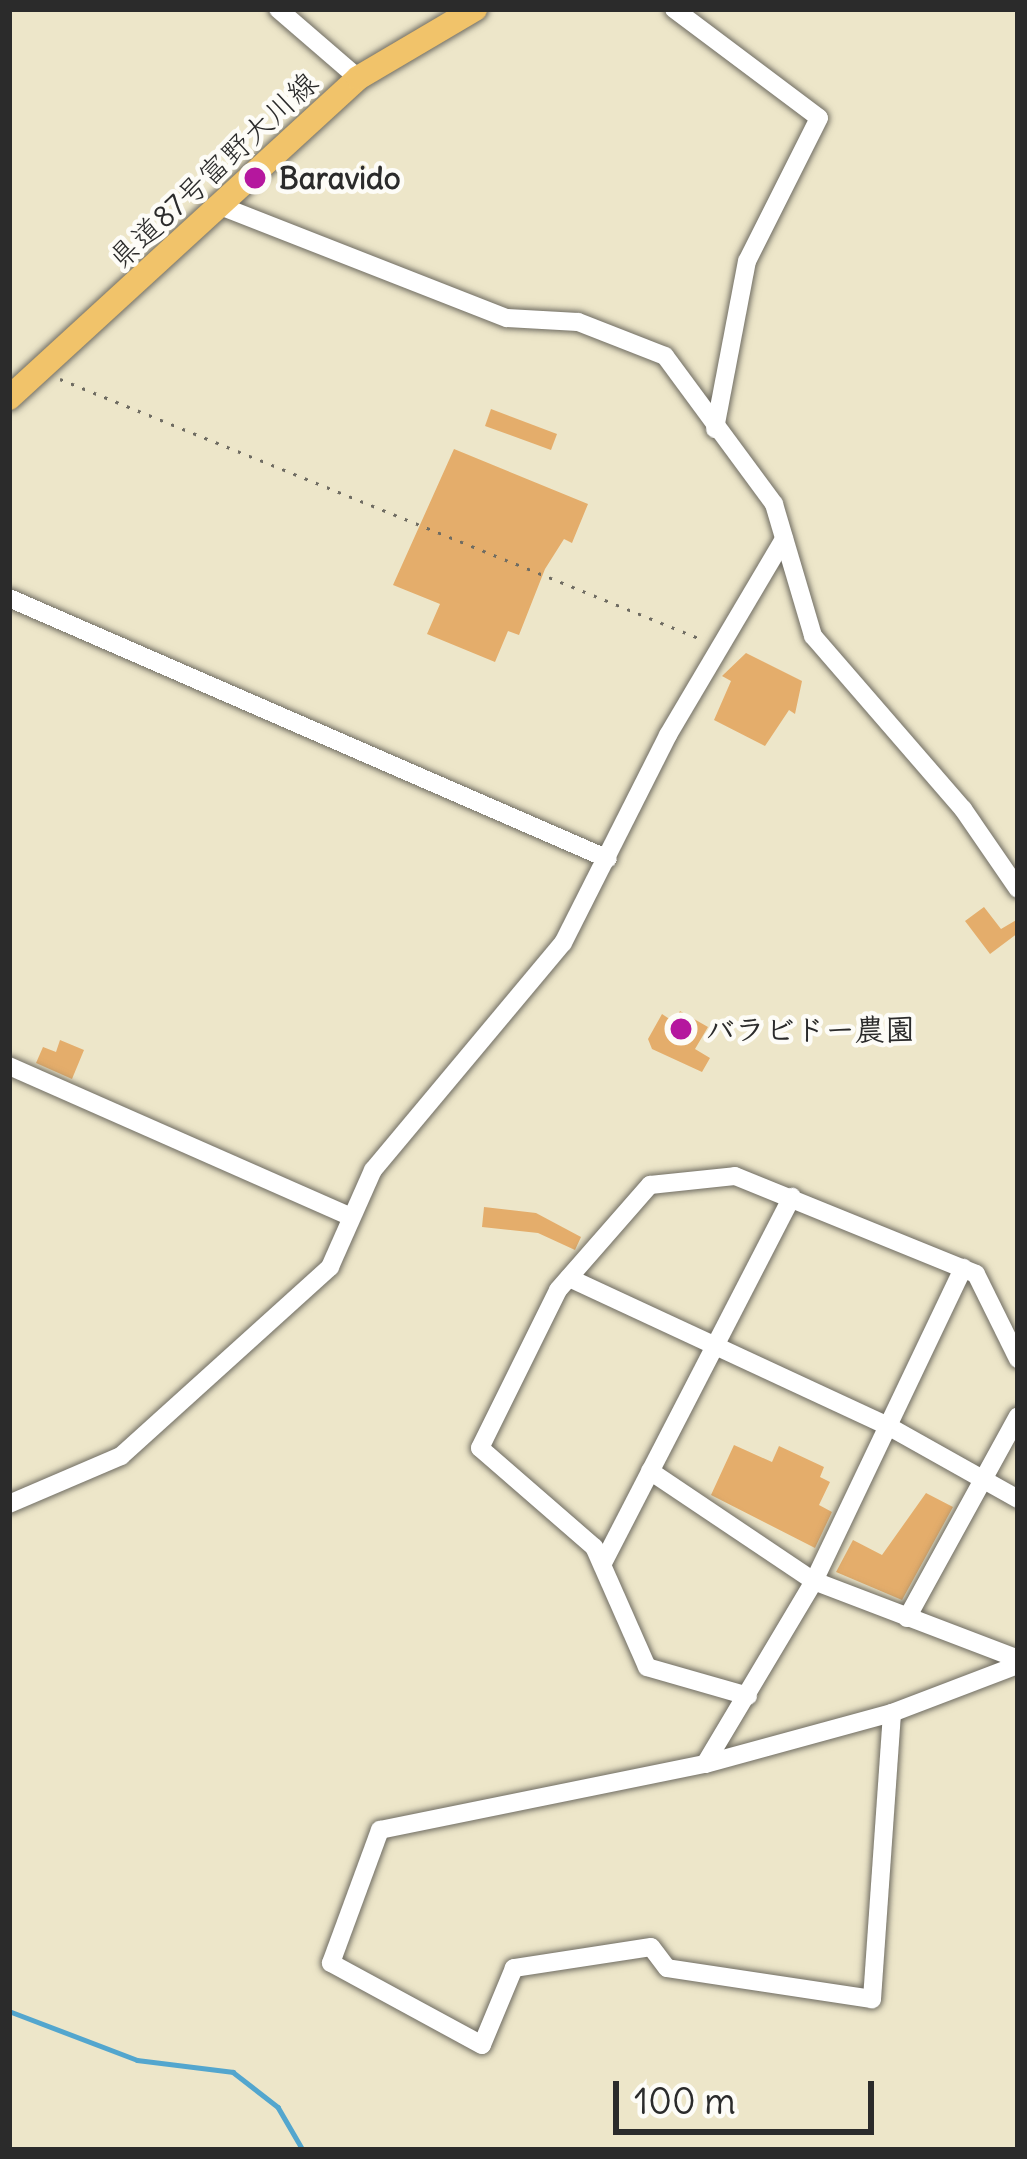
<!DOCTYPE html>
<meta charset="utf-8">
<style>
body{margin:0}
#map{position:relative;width:1027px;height:2159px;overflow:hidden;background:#ede6c9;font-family:Delius,"Klee One",sans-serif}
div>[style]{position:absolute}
.stream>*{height:4.5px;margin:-2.25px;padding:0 2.25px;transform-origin:2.25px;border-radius:2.25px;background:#53a6ce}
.building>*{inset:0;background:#e4ad6b}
.path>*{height:3px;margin-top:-1.5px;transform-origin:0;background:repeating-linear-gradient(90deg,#6f6c62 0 3px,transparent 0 12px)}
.roads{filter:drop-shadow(0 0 3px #6f6c62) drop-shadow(0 0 3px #6f6c62)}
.minor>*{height:18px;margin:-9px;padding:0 9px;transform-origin:9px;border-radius:9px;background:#fff}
.major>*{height:24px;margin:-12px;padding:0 12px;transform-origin:12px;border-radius:12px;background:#f1c36a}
.dots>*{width:33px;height:33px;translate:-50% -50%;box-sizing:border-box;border:6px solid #fdfcf7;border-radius:50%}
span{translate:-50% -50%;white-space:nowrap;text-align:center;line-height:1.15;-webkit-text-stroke:9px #fdfcf7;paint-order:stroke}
.street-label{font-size:30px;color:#2b2b2b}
.poi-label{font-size:30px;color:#2b2b2b;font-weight:700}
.left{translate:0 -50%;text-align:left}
.frame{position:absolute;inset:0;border:12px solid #2b2b2b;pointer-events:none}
.scale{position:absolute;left:613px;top:2081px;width:261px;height:54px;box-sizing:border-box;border:6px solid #2b2b2b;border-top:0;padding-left:15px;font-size:36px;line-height:42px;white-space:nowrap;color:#2b2b2b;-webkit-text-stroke:9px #fdfcf7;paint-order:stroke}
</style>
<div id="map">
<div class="stream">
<div style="left:9px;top:2011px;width:137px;rotate:20.9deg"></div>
<div style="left:137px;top:2060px;width:97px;rotate:7.1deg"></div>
<div style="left:233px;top:2072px;width:57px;rotate:37.9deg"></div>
<div style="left:278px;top:2107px;width:50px;rotate:59.8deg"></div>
</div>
<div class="building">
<div style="clip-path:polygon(491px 409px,557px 434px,551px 450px,485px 426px)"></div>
<div style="clip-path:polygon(454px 449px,588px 504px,572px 543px,564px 539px,545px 569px,519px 635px,508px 631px,495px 662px,427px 634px,440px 604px,393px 585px)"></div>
<div style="clip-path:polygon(746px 653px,802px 681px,795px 714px,789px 710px,765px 746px,714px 720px,731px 681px,722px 676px)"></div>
<div style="clip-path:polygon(984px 907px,1001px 929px,1018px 919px,1018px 933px,990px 954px,965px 921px)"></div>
<div style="clip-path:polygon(680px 1011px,708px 1027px,695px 1049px,710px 1058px,702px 1072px,652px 1049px,648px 1039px,662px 1014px,674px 1022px)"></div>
<div style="clip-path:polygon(60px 1040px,84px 1050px,72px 1079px,36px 1063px,43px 1047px,56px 1052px)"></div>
<div style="clip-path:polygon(484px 1207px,536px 1213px,581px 1237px,575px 1250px,538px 1233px,482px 1227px)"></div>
<div style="clip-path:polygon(734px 1445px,772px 1462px,779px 1446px,824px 1467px,820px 1477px,830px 1482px,819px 1505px,832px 1512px,815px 1548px,711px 1495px)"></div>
<div style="clip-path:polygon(926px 1493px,953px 1507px,902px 1600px,836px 1572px,853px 1540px,882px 1555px)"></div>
</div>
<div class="path">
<div style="left:60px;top:379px;width:692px;rotate:22.08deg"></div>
</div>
<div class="roads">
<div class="minor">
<div style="left:278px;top:9px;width:106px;rotate:40.8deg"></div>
<div style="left:674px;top:9px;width:181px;rotate:36.9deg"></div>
<div style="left:819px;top:118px;width:160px;rotate:116.7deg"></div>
<div style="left:747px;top:261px;width:171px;rotate:100.8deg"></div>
<div style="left:218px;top:205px;width:310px;rotate:21.4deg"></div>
<div style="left:507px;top:318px;width:71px;rotate:3.2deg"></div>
<div style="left:578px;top:322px;width:93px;rotate:21.3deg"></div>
<div style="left:665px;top:356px;width:184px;rotate:53.6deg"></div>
<div style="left:774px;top:504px;width:138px;rotate:73.5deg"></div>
<div style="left:813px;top:636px;width:229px;rotate:49.1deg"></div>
<div style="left:963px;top:809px;width:97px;rotate:55.5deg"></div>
<div style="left:9px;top:598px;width:653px;rotate:23.54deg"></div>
<div style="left:9px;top:1066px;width:372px;rotate:23.8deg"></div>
<div style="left:569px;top:1278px;width:352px;rotate:24.9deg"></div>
<div style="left:888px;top:1426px;width:149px;rotate:29.3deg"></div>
<div style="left:650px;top:1471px;width:197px;rotate:33.9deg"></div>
<div style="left:814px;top:1581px;width:218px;rotate:20.9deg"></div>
<div style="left:9px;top:1504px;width:122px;rotate:-23.2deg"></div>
<div style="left:121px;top:1456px;width:282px;rotate:-42.1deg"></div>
<div style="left:330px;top:1267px;width:106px;rotate:-66.1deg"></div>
<div style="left:373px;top:1170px;width:296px;rotate:-50.1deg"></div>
<div style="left:563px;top:943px;width:233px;rotate:-63.2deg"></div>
<div style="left:668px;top:735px;width:228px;rotate:-59.4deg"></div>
<div style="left:604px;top:1561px;width:410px;rotate:-62.7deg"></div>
<div style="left:907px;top:1618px;width:230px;rotate:-61.2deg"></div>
<div style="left:748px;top:1696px;width:105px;rotate:-164deg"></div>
<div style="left:647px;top:1667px;width:131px;rotate:-113.8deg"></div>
<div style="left:594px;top:1547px;width:151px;rotate:-139deg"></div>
<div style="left:480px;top:1448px;width:176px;rotate:-63.7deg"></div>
<div style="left:558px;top:1290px;width:140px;rotate:-48.8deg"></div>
<div style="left:650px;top:1185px;width:85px;rotate:-6deg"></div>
<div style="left:735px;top:1176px;width:260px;rotate:22.1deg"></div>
<div style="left:976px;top:1274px;width:95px;rotate:63.7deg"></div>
<div style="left:892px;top:1713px;width:287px;rotate:94deg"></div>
<div style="left:872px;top:1999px;width:207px;rotate:-171.4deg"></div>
<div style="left:667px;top:1968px;width:26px;rotate:-127deg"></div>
<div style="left:651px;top:1947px;width:139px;rotate:171.3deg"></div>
<div style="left:514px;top:1968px;width:83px;rotate:112.6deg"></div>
<div style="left:482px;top:2045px;width:172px;rotate:-151.5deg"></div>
<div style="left:331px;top:1963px;width:142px;rotate:-69.8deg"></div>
<div style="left:380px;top:1830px;width:332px;rotate:-11.5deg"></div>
<div style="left:705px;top:1764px;width:194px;rotate:-15.3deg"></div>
<div style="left:892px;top:1713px;width:135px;rotate:-20.9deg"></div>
<div style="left:705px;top:1764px;width:213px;rotate:-59.2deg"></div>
<div style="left:814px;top:1581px;width:347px;rotate:-64.5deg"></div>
</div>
<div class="major">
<div style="left:9px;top:398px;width:473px;rotate:-42.5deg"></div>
<div style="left:358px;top:78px;width:136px;rotate:-30.5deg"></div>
</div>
</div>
<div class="dots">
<div style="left:255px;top:178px;background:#b5179e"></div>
<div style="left:681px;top:1029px;background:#b5179e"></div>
</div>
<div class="street-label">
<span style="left:213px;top:170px;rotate:-43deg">県道87号富野大川線</span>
</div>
<div class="poi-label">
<span class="left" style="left:279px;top:178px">Baravido</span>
<span class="left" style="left:705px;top:1029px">バラビドー農園</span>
</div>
<div class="frame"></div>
<div class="scale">100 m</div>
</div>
